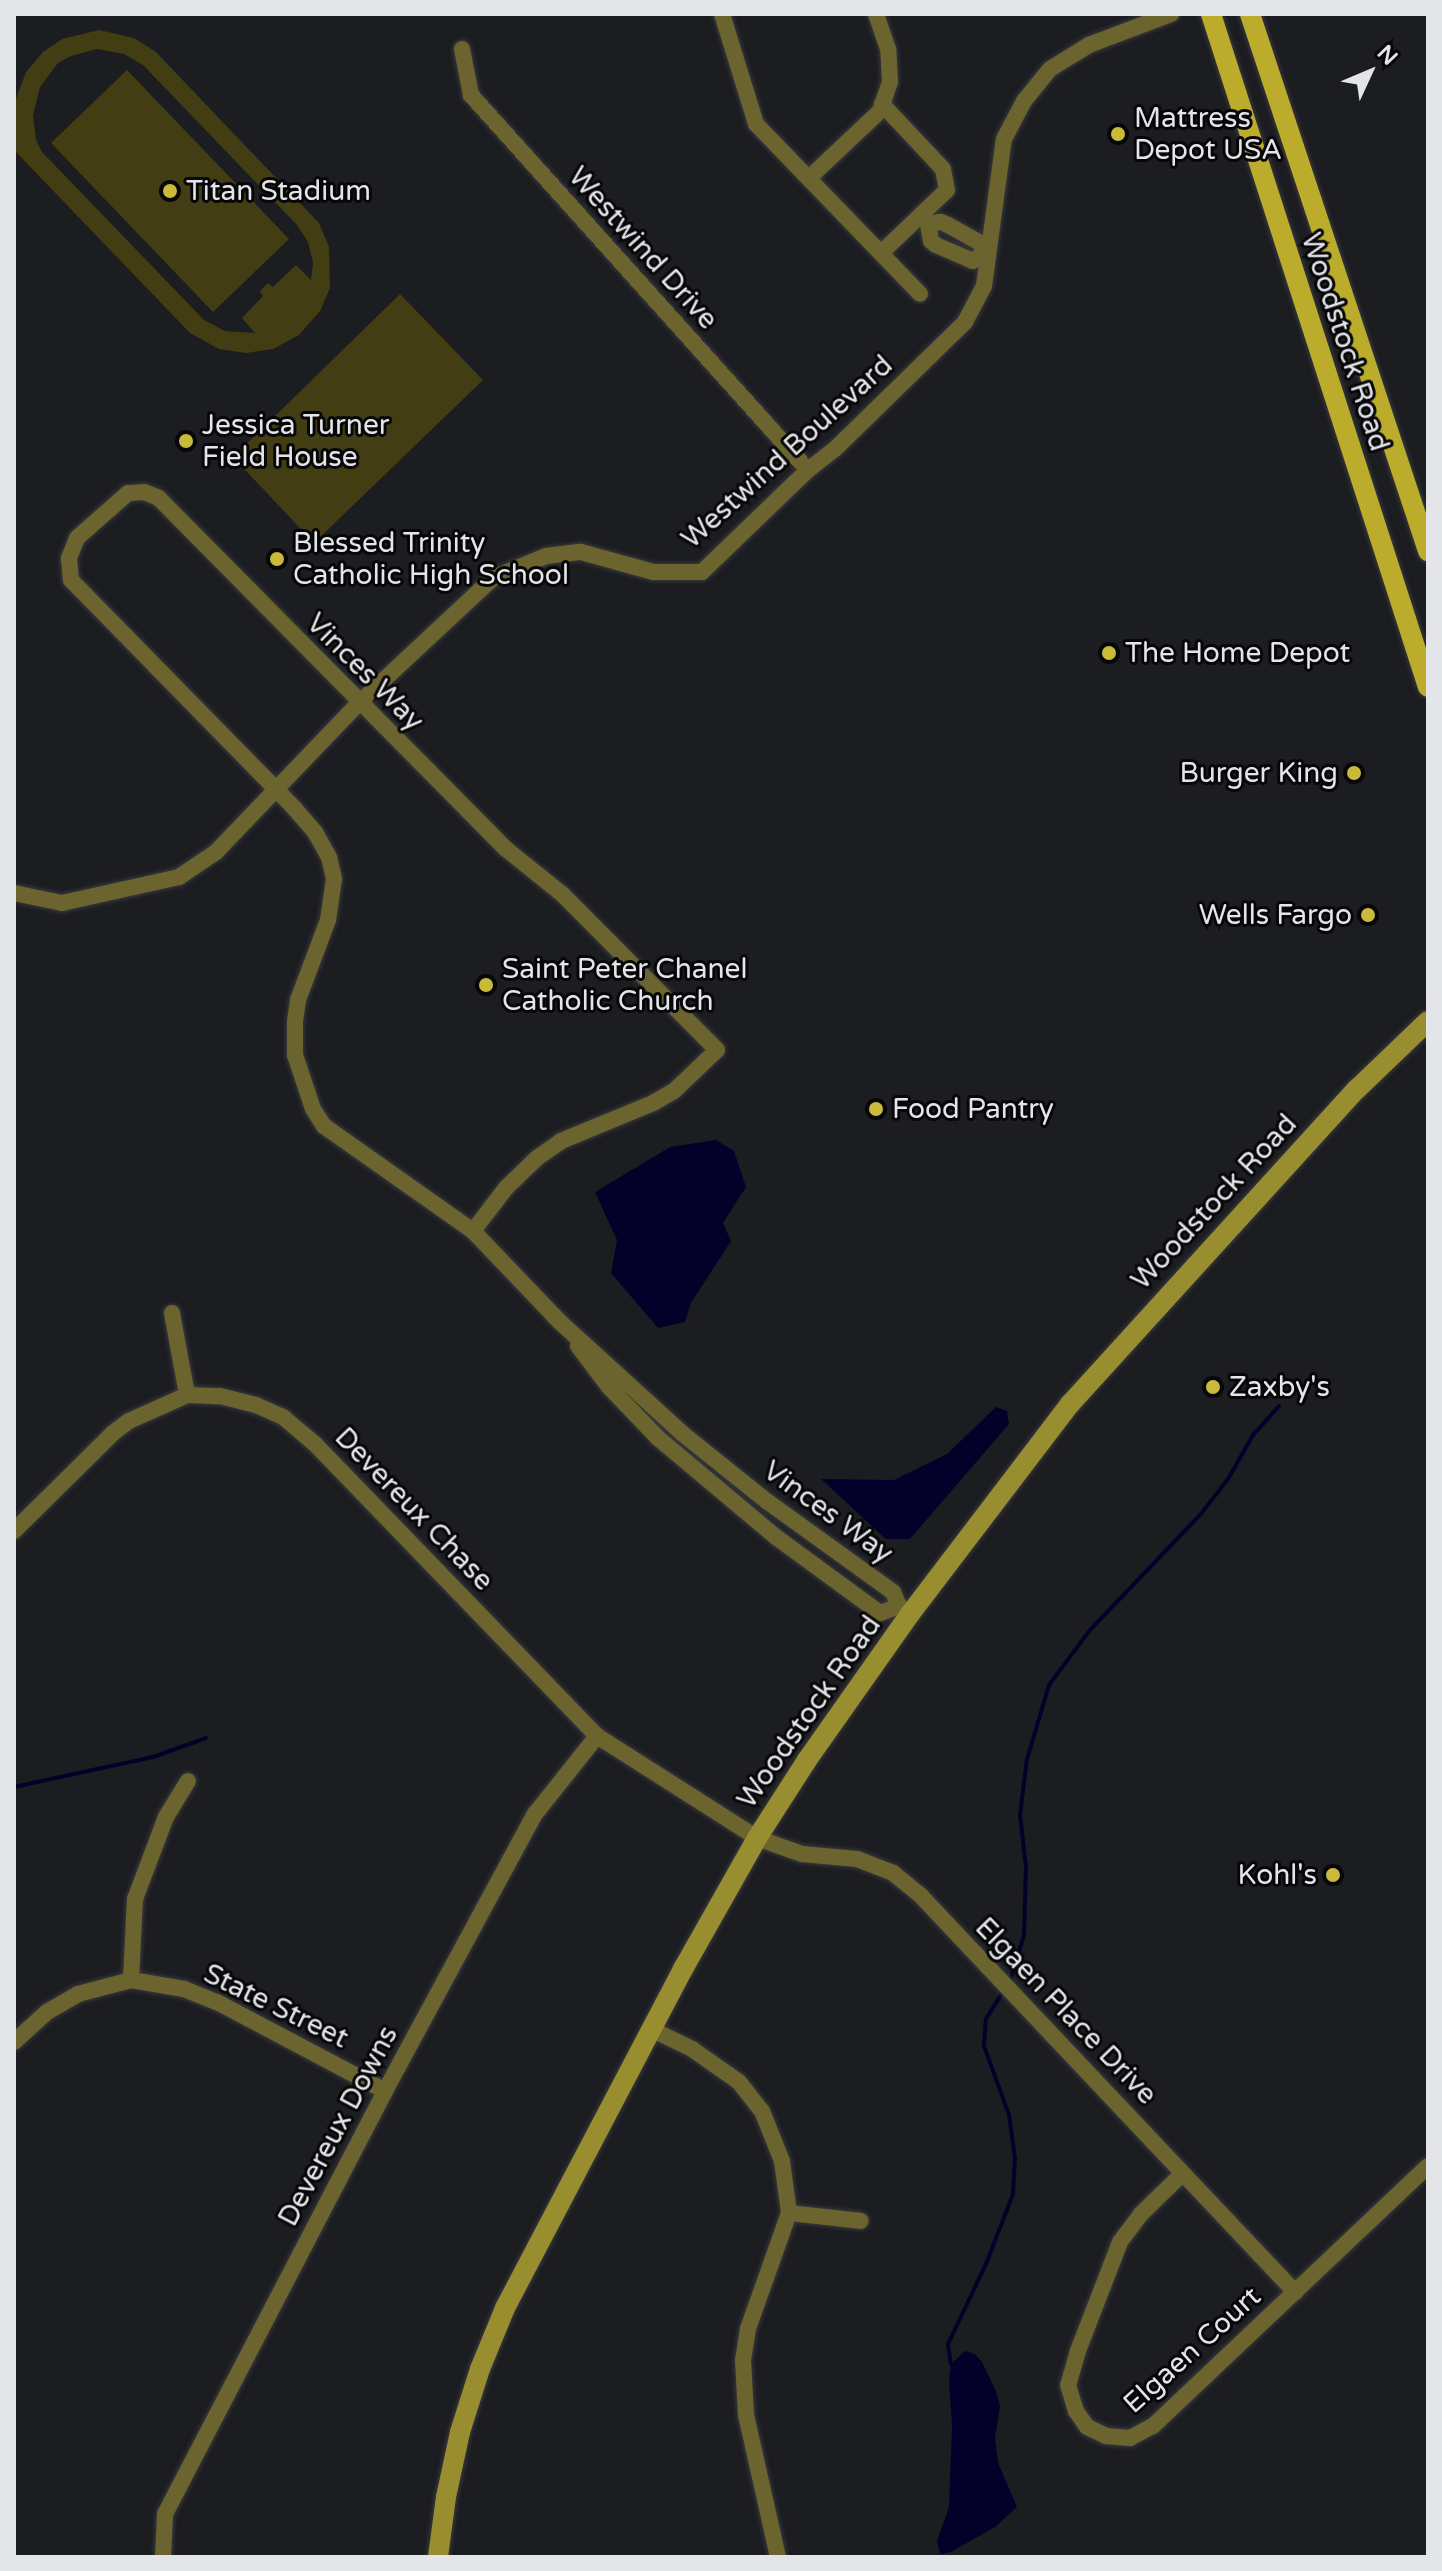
<!DOCTYPE html>
<style>
body{margin:0}
#map{position:relative;width:1442px;height:2571px;overflow:hidden;background:#1c1d21;font-family:"Varela Round",sans-serif}
div>[style]{position:absolute}
.green>*{inset:0;background:#423d13}
.water>*{inset:0;background:#03012a}
.stream>*{height:4px;margin:-2px;padding:0 2px;transform-origin:2px;border-radius:2px;background:#03012a}
.roads{filter:drop-shadow(0 0 2px #38393d) drop-shadow(0 0 2px #38393d)}
.street>*{height:16px;margin:-8px;padding:0 8px;transform-origin:8px;border-radius:8px;background:#6b642e}
.secondary>*{height:20px;margin:-10px;padding:0 10px;transform-origin:10px;border-radius:10px;background:#988d2f}
.primary>*{height:20px;margin:-10px;padding:0 10px;transform-origin:10px;border-radius:10px;background:#bbac2b}
.dots>*{width:22px;height:22px;translate:-50% -50%;box-sizing:border-box;border:4px solid #070709;border-radius:50%}
span{translate:-50% -50%;white-space:nowrap;text-align:center;line-height:1.15;-webkit-text-stroke:6px #070709;paint-order:stroke}
.poi-label{font-size:28px;color:#e4e5e8}
.left{translate:0 -50%;text-align:left}
.right{translate:-100% -50%;text-align:right}
.street-label{font-size:28px;color:#e4e5e8}
.frame{position:absolute;inset:0;border:16px solid #e4e5e8;pointer-events:none}
.north{position:absolute;left:1330px;top:32px;width:80px;height:80px;-webkit-text-stroke:6px #070709;paint-order:stroke;rotate:46deg;font-size:22px;font-weight:700;line-height:32px;text-align:center;color:#e4e5e8}
.north::after{content:'';display:block;margin:auto;width:28px;height:36px;background:#e4e5e8;clip-path:polygon(50% 0,100% 100%,50% 72%,0 100%)}
</style>
<div id="map">
<div class="green">
<div style="clip-path:polygon(evenodd,99px 30px,134px 38px,156px 52px,319px 223px,329px 247px,330px 288px,320px 311px,299px 335px,273px 349px,246px 353px,219px 349px,190px 333px,14px 150px,14px 104px,26px 72px,43px 52px,62px 39px,99px 30px,97px 49px,124px 54px,143px 65px,297px 225px,308px 242px,313px 263px,311px 280px,296px 265px,273px 287px,268px 283px,260px 291px,263px 296px,242px 318px,255px 333px,225px 331px,204px 320px,42px 152px,36px 140px,33px 115px,40px 87px,58px 63px,71px 56px,97px 49px)"></div>
<div style="clip-path:polygon(127px 70px,289px 239px,213px 312px,51px 143px)"></div>
<div style="clip-path:polygon(400px 294px,483px 380px,314px 543px,233px 457px)"></div>
</div>
<div class="water">
<div style="clip-path:polygon(716px 1140px,734px 1151px,746px 1187px,723px 1223px,731px 1241px,691px 1303px,685px 1322px,658px 1328px,611px 1273px,617px 1240px,595px 1192px,670px 1147px)"></div>
<div style="clip-path:polygon(996px 1407px,1007px 1411px,1009px 1424px,910px 1539px,886px 1539px,821px 1479px,894px 1480px,947px 1454px)"></div>
<div style="clip-path:polygon(965px 2351px,975px 2354px,982px 2362px,996px 2391px,1000px 2407px,995px 2437px,998px 2463px,1017px 2507px,995px 2527px,951px 2552px,940px 2554px,937px 2541px,949px 2507px,952px 2425px,949px 2382px,951px 2364px)"></div>
</div>
<div class="stream">
<div style="left:14px;top:1787px;width:142px;rotate:-12.2deg"></div>
<div style="left:153px;top:1757px;width:56px;rotate:-19.7deg"></div>
<div style="left:1010px;top:1981px;width:48px;rotate:-73.1deg"></div>
<div style="left:1024px;top:1935px;width:68px;rotate:-88.3deg"></div>
<div style="left:1026px;top:1867px;width:52px;rotate:-96.6deg"></div>
<div style="left:1020px;top:1815px;width:56px;rotate:-82.9deg"></div>
<div style="left:1027px;top:1759px;width:77px;rotate:-73.4deg"></div>
<div style="left:1049px;top:1685px;width:69px;rotate:-53.3deg"></div>
<div style="left:1090px;top:1630px;width:159px;rotate:-46.3deg"></div>
<div style="left:1200px;top:1515px;width:46px;rotate:-52.1deg"></div>
<div style="left:1228px;top:1479px;width:51px;rotate:-60.4deg"></div>
<div style="left:1253px;top:1435px;width:39px;rotate:-48deg"></div>
<div style="left:951px;top:2364px;width:20px;rotate:-99deg"></div>
<div style="left:948px;top:2344px;width:89px;rotate:-64.6deg"></div>
<div style="left:986px;top:2264px;width:75px;rotate:-68.9deg"></div>
<div style="left:1013px;top:2194px;width:36px;rotate:-87deg"></div>
<div style="left:1015px;top:2158px;width:43px;rotate:-97.9deg"></div>
<div style="left:1009px;top:2115px;width:73px;rotate:-109.9deg"></div>
<div style="left:984px;top:2046px;width:27px;rotate:-86deg"></div>
<div style="left:986px;top:2019px;width:32px;rotate:-58deg"></div>
</div>
<div class="roads">
<div class="street">
<div style="left:722px;top:14px;width:115px;rotate:72.8deg"></div>
<div style="left:756px;top:124px;width:236px;rotate:46deg"></div>
<div style="left:462px;top:49px;width:47px;rotate:78.9deg"></div>
<div style="left:471px;top:95px;width:504px;rotate:48.06deg"></div>
<div style="left:809px;top:178px;width:98px;rotate:-43.3deg"></div>
<div style="left:880px;top:111px;width:31px;rotate:-71deg"></div>
<div style="left:890px;top:82px;width:33px;rotate:-93deg"></div>
<div style="left:888px;top:49px;width:37px;rotate:-109deg"></div>
<div style="left:928px;top:224px;width:17px;rotate:80deg"></div>
<div style="left:931px;top:241px;width:6px;rotate:39deg"></div>
<div style="left:936px;top:245px;width:40px;rotate:23.4deg"></div>
<div style="left:973px;top:261px;width:12px;rotate:-35deg"></div>
<div style="left:928px;top:224px;width:13px;rotate:-9deg"></div>
<div style="left:941px;top:222px;width:8px;rotate:23deg"></div>
<div style="left:948px;top:225px;width:38px;rotate:29deg"></div>
<div style="left:981px;top:243px;width:11px;rotate:80deg"></div>
<div style="left:881px;top:253px;width:91px;rotate:-43.7deg"></div>
<div style="left:947px;top:190px;width:21px;rotate:-101deg"></div>
<div style="left:943px;top:169px;width:89px;rotate:-133.2deg"></div>
<div style="left:14px;top:893px;width:49px;rotate:11.8deg"></div>
<div style="left:62px;top:903px;width:120px;rotate:-12.5deg"></div>
<div style="left:179px;top:877px;width:45px;rotate:-34deg"></div>
<div style="left:216px;top:852px;width:207px;rotate:-46.2deg"></div>
<div style="left:359px;top:703px;width:183px;rotate:-43deg"></div>
<div style="left:493px;top:578px;width:57px;rotate:-22.5deg"></div>
<div style="left:546px;top:556px;width:35px;rotate:-7deg"></div>
<div style="left:581px;top:552px;width:75px;rotate:15.5deg"></div>
<div style="left:653px;top:572px;width:49px"></div>
<div style="left:702px;top:572px;width:147px;rotate:-43.9deg"></div>
<div style="left:808px;top:470px;width:34px;rotate:-38deg"></div>
<div style="left:835px;top:449px;width:182px;rotate:-44.3deg"></div>
<div style="left:965px;top:322px;width:41px;rotate:-62.2deg"></div>
<div style="left:984px;top:286px;width:148px;rotate:-82.3deg"></div>
<div style="left:1004px;top:139px;width:43px;rotate:-62.2deg"></div>
<div style="left:1024px;top:101px;width:41px;rotate:-50.9deg"></div>
<div style="left:1050px;top:69px;width:46px;rotate:-31.6deg"></div>
<div style="left:1089px;top:45px;width:88px;rotate:-20.7deg"></div>
<div style="left:473px;top:1231px;width:54px;rotate:-52.5deg"></div>
<div style="left:506px;top:1188px;width:43px;rotate:-44.1deg"></div>
<div style="left:537px;top:1158px;width:29px;rotate:-35deg"></div>
<div style="left:561px;top:1141px;width:100px;rotate:-22.4deg"></div>
<div style="left:653px;top:1103px;width:24px;rotate:-30deg"></div>
<div style="left:674px;top:1091px;width:59px;rotate:-43.6deg"></div>
<div style="left:717px;top:1050px;width:220px;rotate:-134.8deg"></div>
<div style="left:562px;top:894px;width:72px;rotate:-141.2deg"></div>
<div style="left:506px;top:849px;width:494px;rotate:-134.7deg"></div>
<div style="left:159px;top:498px;width:16px;rotate:-158deg"></div>
<div style="left:144px;top:492px;width:16px;rotate:176deg"></div>
<div style="left:128px;top:493px;width:68px;rotate:138.6deg"></div>
<div style="left:77px;top:538px;width:22px;rotate:112deg"></div>
<div style="left:69px;top:558px;width:22px;rotate:85deg"></div>
<div style="left:71px;top:580px;width:320px;rotate:45.6deg"></div>
<div style="left:295px;top:809px;width:30px;rotate:49deg"></div>
<div style="left:315px;top:832px;width:29px;rotate:61deg"></div>
<div style="left:329px;top:857px;width:23px;rotate:77deg"></div>
<div style="left:334px;top:879px;width:41px;rotate:98.3deg"></div>
<div style="left:328px;top:920px;width:85px;rotate:110.6deg"></div>
<div style="left:298px;top:1000px;width:22px;rotate:98deg"></div>
<div style="left:295px;top:1022px;width:33px;rotate:90deg"></div>
<div style="left:295px;top:1055px;width:57px;rotate:71.6deg"></div>
<div style="left:313px;top:1109px;width:20px;rotate:57deg"></div>
<div style="left:324px;top:1126px;width:182px;rotate:35.2deg"></div>
<div style="left:473px;top:1231px;width:126px;rotate:46.3deg"></div>
<div style="left:560px;top:1322px;width:166px;rotate:42.3deg"></div>
<div style="left:683px;top:1434px;width:109px;rotate:38.7deg"></div>
<div style="left:768px;top:1502px;width:154px;rotate:35.8deg"></div>
<div style="left:893px;top:1592px;width:15px;rotate:67deg"></div>
<div style="left:899px;top:1606px;width:14px;rotate:36deg"></div>
<div style="left:172px;top:1313px;width:83px;rotate:79.6deg"></div>
<div style="left:578px;top:1346px;width:51px;rotate:52.9deg"></div>
<div style="left:609px;top:1387px;width:71px;rotate:46.1deg"></div>
<div style="left:658px;top:1438px;width:154px;rotate:40deg"></div>
<div style="left:776px;top:1537px;width:129px;rotate:36.2deg"></div>
<div style="left:880px;top:1613px;width:20px;rotate:-20deg"></div>
<div style="left:14px;top:1531px;width:139px;rotate:-44.7deg"></div>
<div style="left:113px;top:1433px;width:20px;rotate:-37deg"></div>
<div style="left:129px;top:1421px;width:64px;rotate:-24.1deg"></div>
<div style="left:187px;top:1395px;width:33px;rotate:2deg"></div>
<div style="left:220px;top:1396px;width:37px;rotate:14deg"></div>
<div style="left:256px;top:1405px;width:30px;rotate:24deg"></div>
<div style="left:283px;top:1417px;width:42px;rotate:40.2deg"></div>
<div style="left:315px;top:1444px;width:406px;rotate:46deg"></div>
<div style="left:597px;top:1736px;width:190px;rotate:32.5deg"></div>
<div style="left:757px;top:1838px;width:48px;rotate:19.6deg"></div>
<div style="left:802px;top:1854px;width:55px;rotate:5.2deg"></div>
<div style="left:857px;top:1859px;width:39px;rotate:21deg"></div>
<div style="left:893px;top:1873px;width:36px;rotate:39deg"></div>
<div style="left:921px;top:1896px;width:545px;rotate:46.64deg"></div>
<div style="left:131px;top:1980px;width:81px;rotate:-87.2deg"></div>
<div style="left:135px;top:1899px;width:88px;rotate:-69.3deg"></div>
<div style="left:166px;top:1817px;width:42px;rotate:-58.6deg"></div>
<div style="left:651px;top:2029px;width:46px;rotate:26deg"></div>
<div style="left:692px;top:2049px;width:57px;rotate:35.1deg"></div>
<div style="left:739px;top:2082px;width:37px;rotate:52deg"></div>
<div style="left:762px;top:2111px;width:54px;rotate:68.2deg"></div>
<div style="left:782px;top:2161px;width:52px;rotate:82.3deg"></div>
<div style="left:789px;top:2213px;width:123px;rotate:109.5deg"></div>
<div style="left:748px;top:2329px;width:31px;rotate:99deg"></div>
<div style="left:743px;top:2360px;width:55px;rotate:86.9deg"></div>
<div style="left:746px;top:2415px;width:146px;rotate:77.3deg"></div>
<div style="left:14px;top:2042px;width:45px;rotate:-42.3deg"></div>
<div style="left:47px;top:2012px;width:36px;rotate:-30deg"></div>
<div style="left:78px;top:1994px;width:55px;rotate:-14.8deg"></div>
<div style="left:131px;top:1980px;width:54px;rotate:9.6deg"></div>
<div style="left:184px;top:1989px;width:35px;rotate:22deg"></div>
<div style="left:217px;top:2002px;width:190px;rotate:27.9deg"></div>
<div style="left:1182px;top:2174px;width:57px;rotate:135.7deg"></div>
<div style="left:1141px;top:2214px;width:35px;rotate:127deg"></div>
<div style="left:1120px;top:2242px;width:117px;rotate:111.1deg"></div>
<div style="left:1078px;top:2351px;width:35px;rotate:106deg"></div>
<div style="left:1068px;top:2385px;width:27px;rotate:73deg"></div>
<div style="left:1076px;top:2411px;width:19px;rotate:55deg"></div>
<div style="left:1087px;top:2427px;width:21px;rotate:25deg"></div>
<div style="left:1106px;top:2436px;width:24px;rotate:5deg"></div>
<div style="left:1130px;top:2438px;width:26px;rotate:-28deg"></div>
<div style="left:1153px;top:2426px;width:378px;rotate:-43.4deg"></div>
<div style="left:789px;top:2213px;width:72px;rotate:6.3deg"></div>
<div style="left:163px;top:2557px;width:43px;rotate:-87.3deg"></div>
<div style="left:165px;top:2514px;width:477px;rotate:-62.5deg"></div>
<div style="left:385px;top:2091px;width:315px;rotate:-61.6deg"></div>
<div style="left:535px;top:1814px;width:100px;rotate:-51.5deg"></div>
</div>
<div class="secondary">
<div style="left:438px;top:2557px;width:61px;rotate:-82.4deg"></div>
<div style="left:446px;top:2497px;width:66px;rotate:-77.8deg"></div>
<div style="left:460px;top:2432px;width:66px;rotate:-72.4deg"></div>
<div style="left:480px;top:2369px;width:66px;rotate:-67.7deg"></div>
<div style="left:505px;top:2308px;width:383px;rotate:-62.3deg"></div>
<div style="left:683px;top:1969px;width:150px;rotate:-60.5deg"></div>
<div style="left:757px;top:1838px;width:93px;rotate:-57.3deg"></div>
<div style="left:807px;top:1760px;width:179px;rotate:-54.8deg"></div>
<div style="left:910px;top:1614px;width:264px;rotate:-52.7deg"></div>
<div style="left:1070px;top:1404px;width:426px;rotate:-47.7deg"></div>
<div style="left:1357px;top:1089px;width:98px;rotate:-43.8deg"></div>
</div>
<div class="primary">
<div style="left:1211px;top:14px;width:707px;rotate:72.13deg"></div>
<div style="left:1250px;top:14px;width:566px;rotate:71.66deg"></div>
</div>
</div>
<div class="dots">
<div style="left:1118px;top:134px;background:#c9ba3a"></div>
<div style="left:170px;top:191px;background:#c9ba3a"></div>
<div style="left:186px;top:441px;background:#c9ba3a"></div>
<div style="left:277px;top:559px;background:#c9ba3a"></div>
<div style="left:1109px;top:653px;background:#c9ba3a"></div>
<div style="left:1354px;top:773px;background:#c9ba3a"></div>
<div style="left:1368px;top:915px;background:#c9ba3a"></div>
<div style="left:486px;top:985px;background:#c9ba3a"></div>
<div style="left:876px;top:1109px;background:#c9ba3a"></div>
<div style="left:1213px;top:1387px;background:#c9ba3a"></div>
<div style="left:1333px;top:1875px;background:#c9ba3a"></div>
</div>
<div class="poi-label">
<span class="left" style="left:1134px;top:134px">Mattress<br>Depot USA</span>
<span class="left" style="left:186px;top:191px">Titan Stadium</span>
<span class="left" style="left:202px;top:441px">Jessica Turner<br>Field House</span>
<span class="left" style="left:293px;top:559px">Blessed Trinity<br>Catholic High School</span>
<span class="left" style="left:1125px;top:653px">The Home Depot</span>
<span class="right" style="left:1338px;top:773px">Burger King</span>
<span class="right" style="left:1352px;top:915px">Wells Fargo</span>
<span class="left" style="left:502px;top:985px">Saint Peter Chanel<br>Catholic Church</span>
<span class="left" style="left:892px;top:1109px">Food Pantry</span>
<span class="left" style="left:1229px;top:1387px">Zaxby's</span>
<span class="right" style="left:1317px;top:1875px">Kohl's</span>
</div>
<div class="street-label">
<span style="left:643px;top:248px;rotate:48deg">Westwind Drive</span>
<span style="left:1345px;top:342px;rotate:72deg">Woodstock Road</span>
<span style="left:787px;top:452px;rotate:-42deg">Westwind Boulevard</span>
<span style="left:365px;top:672px;rotate:45deg">Vinces Way</span>
<span style="left:1214px;top:1202px;rotate:-47deg">Woodstock Road</span>
<span style="left:414px;top:1509px;rotate:46deg">Devereux Chase</span>
<span style="left:828px;top:1512px;rotate:36deg">Vinces Way</span>
<span style="left:809px;top:1712px;rotate:-55deg">Woodstock Road</span>
<span style="left:276px;top:2006px;rotate:26deg">State Street</span>
<span style="left:1066px;top:2011px;rotate:46deg">Elgaen Place Drive</span>
<span style="left:338px;top:2126px;rotate:-62deg">Devereux Downs</span>
<span style="left:1192px;top:2350px;rotate:-42deg">Elgaen Court</span>
</div>
<div class="frame"></div>
<div class="north">N</div>
</div>
